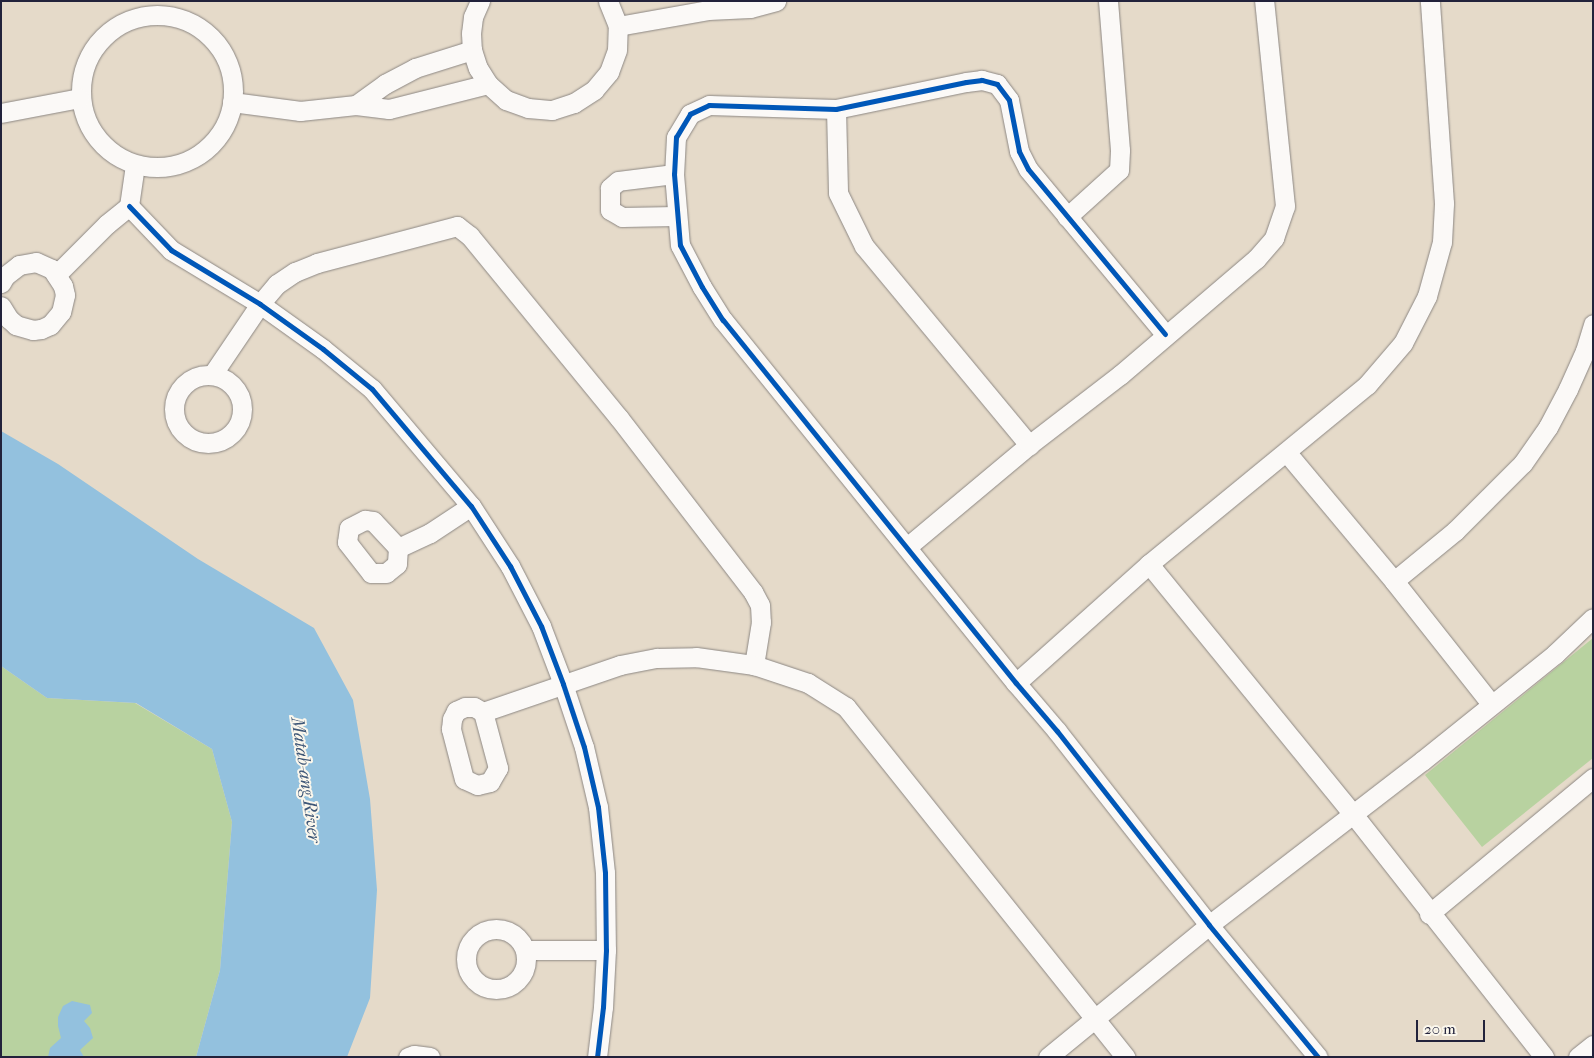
<!DOCTYPE html>
<style>
body{margin:0}
#map{position:relative;width:1594px;height:1058px;overflow:hidden;background:#e5dac9;font-family:"IM FELL French Canon",serif}
div>[style]{position:absolute}
.green>*{inset:0;background:#b8d2a0}
.water>*{inset:0;background:#93c1de}
.roads{filter:drop-shadow(0 0 1px #8c8783) drop-shadow(0 0 1px #8c8783)}
.minor>*{height:19px;margin:-9.5px;padding:0 9.5px;transform-origin:9.5px;border-radius:9.5px;background:#fbf9f7}
.minor>.ring{margin:-9.5px;padding:0;box-sizing:content-box;background:none;border:19px solid #fbf9f7;border-radius:50%}
.cycleway>*{height:5px;margin:-2.5px;padding:0 2.5px;transform-origin:2.5px;border-radius:2.5px;background:#0057b8}
span{translate:-50% -50%;white-space:nowrap;text-align:center;line-height:1.15;-webkit-text-stroke:4px #fbf7ec;paint-order:stroke}
.water-label{font-size:18px;color:#3d5677;font-style:italic}
.frame{position:absolute;inset:0;border:2px solid #22223b;pointer-events:none}
.scale{position:absolute;left:1416px;top:1020px;width:69px;height:22px;box-sizing:border-box;border:2px solid #22223b;border-top:0;padding-left:6px;font-size:15px;line-height:18px;white-space:nowrap;color:#22223b;-webkit-text-stroke:4px #fbf7ec;paint-order:stroke}
</style>
<div id="map">
<div class="green">
<div style="clip-path:polygon(1593px 638px,1593px 758px,1482px 847px,1425px 775px)"></div>
<div style="clip-path:polygon(1px 666px,47px 698px,135px 703px,212px 749px,232px 822px,220px 970px,196px 1057px,1px 1057px)"></div>
</div>
<div class="water">
<div style="clip-path:polygon(1px 431px,58px 464px,198px 559px,314px 628px,353px 700px,370px 799px,377px 890px,370px 998px,347px 1057px,196px 1057px,220px 970px,232px 822px,212px 749px,136px 703px,47px 698px,1px 666px)"></div>
<div style="clip-path:polygon(72px 1001px,90px 1005px,92px 1013px,84px 1021px,90px 1028px,93px 1038px,80px 1050px,84px 1057px,48px 1057px,50px 1048px,61px 1038px,58px 1026px,58px 1017px,63px 1006px)"></div>
</div>
<div class="roads">
<div class="minor">
<div style="left:480px;top:1px;width:17px;rotate:114deg"></div>
<div style="left:473px;top:17px;width:16px;rotate:97deg"></div>
<div style="left:471px;top:33px;width:17px;rotate:87deg"></div>
<div style="left:472px;top:50px;width:19px;rotate:72deg"></div>
<div style="left:478px;top:68px;width:19px;rotate:58deg"></div>
<div style="left:488px;top:84px;width:24px;rotate:42deg"></div>
<div style="left:506px;top:100px;width:23px;rotate:20deg"></div>
<div style="left:528px;top:108px;width:24px;rotate:5deg"></div>
<div style="left:552px;top:110px;width:23px;rotate:-18deg"></div>
<div style="left:574px;top:103px;width:24px;rotate:-33deg"></div>
<div style="left:594px;top:90px;width:23px;rotate:-50deg"></div>
<div style="left:609px;top:72px;width:23px;rotate:-70deg"></div>
<div style="left:617px;top:50px;width:24px;rotate:-88deg"></div>
<div style="left:618px;top:26px;width:27px;rotate:-112deg"></div>
<div class="ring" style="left:81px;top:15px;width:133px;height:133px"></div>
<div style="left:618px;top:26px;width:91px;rotate:-10.1deg"></div>
<div style="left:708px;top:10px;width:42px;rotate:-2.7deg"></div>
<div style="left:750px;top:8px;width:27px;rotate:-15deg"></div>
<div style="left:232px;top:102px;width:69px;rotate:7.5deg"></div>
<div style="left:300px;top:111px;width:56px;rotate:-6.1deg"></div>
<div style="left:356px;top:105px;width:33px;rotate:7deg"></div>
<div style="left:389px;top:109px;width:102px;rotate:-14.2deg"></div>
<div style="left:356px;top:105px;width:36px;rotate:-36deg"></div>
<div style="left:385px;top:84px;width:34px;rotate:-28deg"></div>
<div style="left:415px;top:68px;width:60px;rotate:-17.5deg"></div>
<div style="left:836px;top:109px;width:84px;rotate:88.6deg"></div>
<div style="left:838px;top:193px;width:59px;rotate:63.9deg"></div>
<div style="left:864px;top:246px;width:259px;rotate:50.3deg"></div>
<div style="left:1px;top:113px;width:80px;rotate:-10.8deg"></div>
<div style="left:674px;top:174px;width:56px;rotate:172.9deg"></div>
<div style="left:618px;top:181px;width:11px;rotate:139deg"></div>
<div style="left:610px;top:188px;width:22px;rotate:90deg"></div>
<div style="left:610px;top:210px;width:14px;rotate:30deg"></div>
<div style="left:622px;top:217px;width:54px;rotate:-1.1deg"></div>
<div style="left:129px;top:206px;width:61px;rotate:46.3deg"></div>
<div style="left:171px;top:250px;width:104px;rotate:31.2deg"></div>
<div style="left:260px;top:304px;width:77px;rotate:35.5deg"></div>
<div style="left:323px;top:349px;width:63px;rotate:39.2deg"></div>
<div style="left:372px;top:389px;width:153px;rotate:49.8deg"></div>
<div style="left:471px;top:506px;width:72px;rotate:57deg"></div>
<div style="left:510px;top:566px;width:68px;rotate:62.7deg"></div>
<div style="left:541px;top:626px;width:62px;rotate:69.2deg"></div>
<div style="left:563px;top:684px;width:66px;rotate:71.6deg"></div>
<div style="left:584px;top:747px;width:62px;rotate:76.9deg"></div>
<div style="left:598px;top:807px;width:66px;rotate:83.9deg"></div>
<div style="left:605px;top:873px;width:77px;rotate:89.3deg"></div>
<div style="left:606px;top:950px;width:57px;rotate:93deg"></div>
<div style="left:603px;top:1007px;width:50px;rotate:96.8deg"></div>
<div style="left:1067px;top:217px;width:70px;rotate:-42.1deg"></div>
<div style="left:1119px;top:170px;width:20px;rotate:-87deg"></div>
<div style="left:1120px;top:150px;width:149px;rotate:-94.6deg"></div>
<div style="left:56px;top:275px;width:72px;rotate:-45deg"></div>
<div style="left:107px;top:224px;width:28px;rotate:-39deg"></div>
<div style="left:129px;top:206px;width:41px;rotate:-81.7deg"></div>
<div style="left:1px;top:283px;width:8px;rotate:-60deg"></div>
<div style="left:5px;top:276px;width:18px;rotate:-38deg"></div>
<div style="left:19px;top:265px;width:17px;rotate:-10deg"></div>
<div style="left:36px;top:262px;width:17px;rotate:24deg"></div>
<div style="left:52px;top:269px;width:20px;rotate:57deg"></div>
<div style="left:63px;top:286px;width:9px;rotate:77deg"></div>
<div style="left:65px;top:295px;width:17px;rotate:103deg"></div>
<div style="left:61px;top:312px;width:17px;rotate:130deg"></div>
<div style="left:50px;top:325px;width:10px;rotate:156deg"></div>
<div style="left:41px;top:329px;width:8px;rotate:173deg"></div>
<div style="left:33px;top:330px;width:18px;rotate:-164deg"></div>
<div style="left:16px;top:325px;width:9px;rotate:-139deg"></div>
<div style="left:9px;top:319px;width:15px;rotate:-122deg"></div>
<div style="left:1165px;top:334px;width:214px;rotate:-129.7deg"></div>
<div style="left:1028px;top:169px;width:20px;rotate:-117deg"></div>
<div style="left:1019px;top:151px;width:52px;rotate:-101.1deg"></div>
<div style="left:1009px;top:100px;width:20px;rotate:-127deg"></div>
<div style="left:997px;top:84px;width:16px;rotate:-165deg"></div>
<div style="left:982px;top:80px;width:16px;rotate:173deg"></div>
<div style="left:966px;top:82px;width:133px;rotate:168.3deg"></div>
<div style="left:836px;top:109px;width:127px;rotate:-178.2deg"></div>
<div style="left:709px;top:105px;width:21px;rotate:155deg"></div>
<div style="left:690px;top:114px;width:27px;rotate:121deg"></div>
<div style="left:676px;top:137px;width:37px;rotate:93deg"></div>
<div style="left:674px;top:174px;width:71px;rotate:85.2deg"></div>
<div style="left:680px;top:245px;width:47px;rotate:62.4deg"></div>
<div style="left:702px;top:287px;width:39px;rotate:58deg"></div>
<div style="left:723px;top:320px;width:466px;rotate:51.1deg"></div>
<div style="left:1016px;top:683px;width:63px;rotate:49.5deg"></div>
<div style="left:1057px;top:731px;width:246px;rotate:51.9deg"></div>
<div style="left:1209px;top:925px;width:171px;rotate:50.5deg"></div>
<div class="ring" style="left:174px;top:375px;width:49px;height:49px"></div>
<div style="left:212px;top:375px;width:86px;rotate:-55.9deg"></div>
<div style="left:260px;top:304px;width:26px;rotate:-50deg"></div>
<div style="left:277px;top:284px;width:22px;rotate:-34deg"></div>
<div style="left:295px;top:272px;width:24px;rotate:-22deg"></div>
<div style="left:317px;top:263px;width:145px;rotate:-14.8deg"></div>
<div style="left:457px;top:226px;width:16px;rotate:38deg"></div>
<div style="left:470px;top:236px;width:235px;rotate:50.7deg"></div>
<div style="left:619px;top:418px;width:220px;rotate:52.4deg"></div>
<div style="left:753px;top:592px;width:15px;rotate:62deg"></div>
<div style="left:760px;top:605px;width:17px;rotate:87deg"></div>
<div style="left:761px;top:622px;width:44px;rotate:99.2deg"></div>
<div style="left:1287px;top:453px;width:167px;rotate:50.1deg"></div>
<div style="left:1394px;top:581px;width:157px;rotate:51.7deg"></div>
<div style="left:365px;top:520px;width:8px;rotate:7deg"></div>
<div style="left:373px;top:521px;width:37px;rotate:47deg"></div>
<div style="left:398px;top:548px;width:16px;rotate:94deg"></div>
<div style="left:397px;top:564px;width:14px;rotate:141deg"></div>
<div style="left:386px;top:573px;width:15px;rotate:180deg"></div>
<div style="left:371px;top:573px;width:39px;rotate:-128deg"></div>
<div style="left:347px;top:542px;width:14px;rotate:-82deg"></div>
<div style="left:349px;top:528px;width:18px;rotate:-27deg"></div>
<div style="left:907px;top:547px;width:159px;rotate:-39.9deg"></div>
<div style="left:1029px;top:445px;width:115px;rotate:-37.6deg"></div>
<div style="left:1120px;top:375px;width:179px;rotate:-40.5deg"></div>
<div style="left:1256px;top:259px;width:28px;rotate:-49deg"></div>
<div style="left:1274px;top:238px;width:34px;rotate:-71deg"></div>
<div style="left:1285px;top:206px;width:206px;rotate:-95.8deg"></div>
<div style="left:398px;top:548px;width:35px;rotate:-25deg"></div>
<div style="left:430px;top:533px;width:49px;rotate:-33.4deg"></div>
<div style="left:1149px;top:564px;width:323px;rotate:50.8deg"></div>
<div style="left:1353px;top:814px;width:309px;rotate:51.8deg"></div>
<div style="left:1394px;top:581px;width:79px;rotate:-39.3deg"></div>
<div style="left:1455px;top:531px;width:96px;rotate:-45deg"></div>
<div style="left:1523px;top:463px;width:44px;rotate:-55.2deg"></div>
<div style="left:1548px;top:427px;width:43px;rotate:-62.2deg"></div>
<div style="left:1568px;top:389px;width:42px;rotate:-65.9deg"></div>
<div style="left:1585px;top:351px;width:28px;rotate:-73deg"></div>
<div style="left:1016px;top:683px;width:178px;rotate:-41.8deg"></div>
<div style="left:1149px;top:564px;width:282px;rotate:-39.4deg"></div>
<div style="left:1367px;top:385px;width:55px;rotate:-49.4deg"></div>
<div style="left:1403px;top:343px;width:53px;rotate:-62.9deg"></div>
<div style="left:1427px;top:296px;width:56px;rotate:-74.5deg"></div>
<div style="left:1442px;top:242px;width:39px;rotate:-87deg"></div>
<div style="left:1444px;top:203px;width:202px;rotate:-94deg"></div>
<div style="left:465px;top:707px;width:9px"></div>
<div style="left:474px;top:707px;width:10px;rotate:29deg"></div>
<div style="left:483px;top:712px;width:58px;rotate:75deg"></div>
<div style="left:498px;top:768px;width:16px;rotate:120deg"></div>
<div style="left:490px;top:782px;width:13px;rotate:167deg"></div>
<div style="left:477px;top:785px;width:14px;rotate:-155deg"></div>
<div style="left:464px;top:779px;width:52px;rotate:-104.6deg"></div>
<div style="left:451px;top:729px;width:10px;rotate:-84deg"></div>
<div style="left:452px;top:719px;width:9px;rotate:-63deg"></div>
<div style="left:456px;top:711px;width:10px;rotate:-24deg"></div>
<div style="left:483px;top:712px;width:145px;rotate:-18.9deg"></div>
<div style="left:620px;top:665px;width:38px;rotate:-11deg"></div>
<div style="left:657px;top:658px;width:39px;rotate:-1deg"></div>
<div style="left:696px;top:657px;width:59px;rotate:7.9deg"></div>
<div style="left:754px;top:665px;width:57px;rotate:18.4deg"></div>
<div style="left:808px;top:683px;width:45px;rotate:32.3deg"></div>
<div style="left:846px;top:707px;width:448px;rotate:51.4deg"></div>
<div style="left:1429px;top:914px;width:213px;rotate:-39.7deg"></div>
<div class="ring" style="left:466px;top:929px;width:41px;height:41px"></div>
<div style="left:526px;top:950px;width:80px"></div>
<div style="left:408px;top:1057px;width:6px;rotate:-18deg"></div>
<div style="left:414px;top:1055px;width:16px;rotate:7deg"></div>
<div style="left:1048px;top:1057px;width:208px;rotate:-39.3deg"></div>
<div style="left:1209px;top:925px;width:269px;rotate:-37.6deg"></div>
<div style="left:1422px;top:761px;width:171px;rotate:-38.8deg"></div>
<div style="left:1555px;top:654px;width:52px;rotate:-43.5deg"></div>
<div style="left:1578px;top:1057px;width:19px;rotate:-39deg"></div>
</div>
</div>
<div class="cycleway">
<div style="left:129px;top:206px;width:61px;rotate:46.3deg"></div>
<div style="left:171px;top:250px;width:104px;rotate:31.2deg"></div>
<div style="left:260px;top:304px;width:77px;rotate:35.5deg"></div>
<div style="left:323px;top:349px;width:63px;rotate:39.2deg"></div>
<div style="left:372px;top:389px;width:153px;rotate:49.8deg"></div>
<div style="left:471px;top:506px;width:72px;rotate:57deg"></div>
<div style="left:510px;top:566px;width:68px;rotate:62.7deg"></div>
<div style="left:541px;top:626px;width:62px;rotate:69.2deg"></div>
<div style="left:563px;top:684px;width:66px;rotate:71.6deg"></div>
<div style="left:584px;top:747px;width:62px;rotate:76.9deg"></div>
<div style="left:598px;top:807px;width:66px;rotate:83.9deg"></div>
<div style="left:605px;top:873px;width:77px;rotate:89.3deg"></div>
<div style="left:606px;top:950px;width:57px;rotate:93deg"></div>
<div style="left:603px;top:1007px;width:50px;rotate:96.8deg"></div>
<div style="left:1165px;top:334px;width:214px;rotate:-129.7deg"></div>
<div style="left:1028px;top:169px;width:20px;rotate:-117deg"></div>
<div style="left:1019px;top:151px;width:52px;rotate:-101.1deg"></div>
<div style="left:1009px;top:100px;width:20px;rotate:-127deg"></div>
<div style="left:997px;top:84px;width:16px;rotate:-165deg"></div>
<div style="left:982px;top:80px;width:16px;rotate:173deg"></div>
<div style="left:966px;top:82px;width:133px;rotate:168.3deg"></div>
<div style="left:836px;top:109px;width:127px;rotate:-178.2deg"></div>
<div style="left:709px;top:105px;width:21px;rotate:155deg"></div>
<div style="left:690px;top:114px;width:27px;rotate:121deg"></div>
<div style="left:676px;top:137px;width:37px;rotate:93deg"></div>
<div style="left:674px;top:174px;width:71px;rotate:85.2deg"></div>
<div style="left:680px;top:245px;width:47px;rotate:62.4deg"></div>
<div style="left:702px;top:287px;width:39px;rotate:58deg"></div>
<div style="left:723px;top:320px;width:466px;rotate:51.1deg"></div>
<div style="left:1016px;top:683px;width:63px;rotate:49.5deg"></div>
<div style="left:1057px;top:731px;width:246px;rotate:51.9deg"></div>
<div style="left:1209px;top:925px;width:171px;rotate:50.5deg"></div>
</div>
<div class="water-label">
<span style="left:305px;top:780px;rotate:82deg">Matab-ang River</span>
</div>
<div class="frame"></div>
<div class="scale">20 m</div>
</div>
